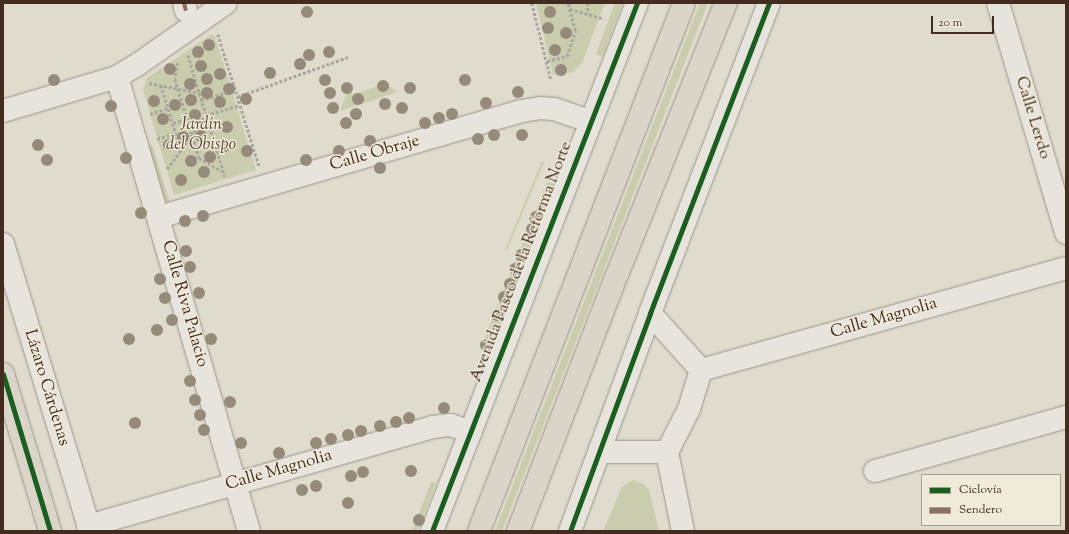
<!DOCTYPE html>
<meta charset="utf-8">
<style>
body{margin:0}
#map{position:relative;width:1069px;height:534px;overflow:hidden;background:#dfdbcd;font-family:"Sorts Mill Goudy",serif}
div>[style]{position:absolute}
.green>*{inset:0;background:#cacdad}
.path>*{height:2.5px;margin-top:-1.25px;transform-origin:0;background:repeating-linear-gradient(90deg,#aaa6a0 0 3px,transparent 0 5px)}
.roads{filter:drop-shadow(0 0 1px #9a948a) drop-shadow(0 0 1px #9a948a)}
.minor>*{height:22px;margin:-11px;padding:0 11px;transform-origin:11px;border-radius:11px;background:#e7e4dd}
.major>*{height:22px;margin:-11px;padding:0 11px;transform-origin:11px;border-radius:11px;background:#dbd4c8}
.quiet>*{height:4px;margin-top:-2px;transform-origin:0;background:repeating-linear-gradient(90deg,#8d6e63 0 8px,transparent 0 12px)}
.cycleway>*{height:5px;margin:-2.5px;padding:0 2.5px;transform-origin:2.5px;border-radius:2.5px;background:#1b5e20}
.trees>*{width:12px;height:12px;margin:-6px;border-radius:50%;background:#968b7a}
span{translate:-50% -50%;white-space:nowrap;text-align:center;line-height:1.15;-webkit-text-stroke:3px #efead9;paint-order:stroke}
.street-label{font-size:17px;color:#432b20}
.park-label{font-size:17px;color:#5a4937;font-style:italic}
.frame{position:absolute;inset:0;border:4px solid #432b20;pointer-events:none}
.legend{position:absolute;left:921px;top:474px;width:140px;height:52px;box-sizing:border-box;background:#efead9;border:1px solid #aa9e8f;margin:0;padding:5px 7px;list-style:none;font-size:12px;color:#432b20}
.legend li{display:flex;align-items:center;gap:8px;height:20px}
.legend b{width:20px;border:1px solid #aa9e8f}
.scale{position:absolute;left:931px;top:16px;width:63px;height:18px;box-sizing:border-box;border:2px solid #432b20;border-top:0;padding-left:5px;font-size:12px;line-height:14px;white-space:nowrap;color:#432b20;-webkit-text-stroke:3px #efead9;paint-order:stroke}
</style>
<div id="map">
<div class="green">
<div style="clip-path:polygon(536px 3px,605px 3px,582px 63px,573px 72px,553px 75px)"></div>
<div style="clip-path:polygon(615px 3px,623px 3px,602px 57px,596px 54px)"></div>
<div style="clip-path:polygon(700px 3px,708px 3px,502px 531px,495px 531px)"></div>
<div style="clip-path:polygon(212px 34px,215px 36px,256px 170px,174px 195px,143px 90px,147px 78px)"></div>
<div style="clip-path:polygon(385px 83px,398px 92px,340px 111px,348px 90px,354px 95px)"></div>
<div style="clip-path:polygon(152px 144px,170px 203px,164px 200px,147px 146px)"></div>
<div style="clip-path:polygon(542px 161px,544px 162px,507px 250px,505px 250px)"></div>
<div style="clip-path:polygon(547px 182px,553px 184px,487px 350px,481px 347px)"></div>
<div style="clip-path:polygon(633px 480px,644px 484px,649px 490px,659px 531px,603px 531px,622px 487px)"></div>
<div style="clip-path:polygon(431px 482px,436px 483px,417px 531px,412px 531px)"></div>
</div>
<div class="path">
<div style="left:532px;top:3px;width:79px;rotate:76.1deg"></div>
<div style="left:588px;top:3px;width:11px;rotate:90deg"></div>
<div style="left:570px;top:9px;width:35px;rotate:16deg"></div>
<div style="left:218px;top:34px;width:138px;rotate:72.7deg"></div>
<div style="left:188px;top:55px;width:127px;rotate:73.1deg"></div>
<div style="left:547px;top:61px;width:21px;rotate:-14deg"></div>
<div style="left:567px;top:56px;width:26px;rotate:-72deg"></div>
<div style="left:575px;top:31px;width:29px;rotate:-104deg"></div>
<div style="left:178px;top:63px;width:16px;rotate:101deg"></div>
<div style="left:175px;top:79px;width:83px;rotate:73.1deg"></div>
<div style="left:199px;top:158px;width:28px;rotate:30deg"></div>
<div style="left:149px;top:83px;width:52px;rotate:11.1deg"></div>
<div style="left:161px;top:85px;width:68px;rotate:72.9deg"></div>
<div style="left:237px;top:97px;width:118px;rotate:-19.8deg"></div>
<div style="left:201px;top:100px;width:35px;rotate:-16deg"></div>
<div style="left:150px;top:114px;width:19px;rotate:-18deg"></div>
<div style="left:173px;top:123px;width:15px;rotate:-16deg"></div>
<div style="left:157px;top:139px;width:20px;rotate:-18deg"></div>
<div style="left:167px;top:169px;width:67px;rotate:-54.2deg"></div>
<div style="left:206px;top:115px;width:35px;rotate:-16deg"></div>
</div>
<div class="roads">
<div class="minor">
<div style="left:184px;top:3px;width:8px;rotate:76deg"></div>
<div style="left:998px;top:3px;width:240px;rotate:73.5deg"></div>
<div style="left:117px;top:77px;width:473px;rotate:73.8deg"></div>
<div style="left:3px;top:111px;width:119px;rotate:-16.6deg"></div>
<div style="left:117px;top:77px;width:23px;rotate:-31deg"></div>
<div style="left:137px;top:65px;width:108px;rotate:-34.9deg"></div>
<div style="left:159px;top:217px;width:378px;rotate:-16.3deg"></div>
<div style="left:522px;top:111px;width:18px;rotate:-9deg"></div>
<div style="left:540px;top:108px;width:14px;rotate:4deg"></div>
<div style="left:554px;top:109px;width:39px;rotate:19deg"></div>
<div style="left:3px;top:244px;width:300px;rotate:73.1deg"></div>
<div style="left:650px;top:313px;width:76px;rotate:48.2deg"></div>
<div style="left:701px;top:370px;width:379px;rotate:-15.6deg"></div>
<div style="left:599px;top:452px;width:68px"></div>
<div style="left:667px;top:452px;width:48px;rotate:-62.9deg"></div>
<div style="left:689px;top:409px;width:41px;rotate:-72.9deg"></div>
<div style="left:667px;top:452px;width:81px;rotate:78.6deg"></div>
<div style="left:875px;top:471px;width:198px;rotate:-15.8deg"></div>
<div style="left:88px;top:526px;width:359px;rotate:-16deg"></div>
<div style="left:433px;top:427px;width:17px;rotate:-7deg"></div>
<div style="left:450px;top:425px;width:22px;rotate:18deg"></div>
<div style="left:432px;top:531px;width:566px;rotate:-68.78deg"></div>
<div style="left:570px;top:531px;width:232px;rotate:-69.8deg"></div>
<div style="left:650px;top:313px;width:332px;rotate:-69deg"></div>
</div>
<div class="major">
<div style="left:3px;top:374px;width:164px;rotate:73.3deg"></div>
<div style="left:479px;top:531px;width:566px;rotate:-68.78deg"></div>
<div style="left:518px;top:531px;width:274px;rotate:-68.9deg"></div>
<div style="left:617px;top:275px;width:293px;rotate:-68.2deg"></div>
</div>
</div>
<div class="quiet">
<div style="left:184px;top:3px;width:8px;rotate:76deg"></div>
</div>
<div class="cycleway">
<div style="left:3px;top:374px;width:164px;rotate:73.3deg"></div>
<div style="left:432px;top:531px;width:566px;rotate:-68.78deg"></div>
<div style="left:570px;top:531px;width:232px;rotate:-69.8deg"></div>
<div style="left:650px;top:313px;width:332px;rotate:-69deg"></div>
</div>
<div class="trees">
<div style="left:307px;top:12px"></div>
<div style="left:550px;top:12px"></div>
<div style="left:548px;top:28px"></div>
<div style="left:566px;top:33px"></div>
<div style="left:209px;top:45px"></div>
<div style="left:555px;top:50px"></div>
<div style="left:198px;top:52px"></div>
<div style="left:329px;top:52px"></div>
<div style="left:309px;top:55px"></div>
<div style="left:300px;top:64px"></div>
<div style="left:201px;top:66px"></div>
<div style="left:170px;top:69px"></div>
<div style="left:561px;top:70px"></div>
<div style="left:270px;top:73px"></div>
<div style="left:220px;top:74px"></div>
<div style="left:207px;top:79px"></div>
<div style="left:54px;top:80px"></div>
<div style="left:325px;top:80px"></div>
<div style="left:465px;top:80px"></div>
<div style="left:190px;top:84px"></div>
<div style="left:383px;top:86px"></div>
<div style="left:347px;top:88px"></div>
<div style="left:410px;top:88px"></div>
<div style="left:229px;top:89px"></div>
<div style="left:518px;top:92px"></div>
<div style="left:207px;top:93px"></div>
<div style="left:330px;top:93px"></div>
<div style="left:246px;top:99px"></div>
<div style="left:358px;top:99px"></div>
<div style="left:191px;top:100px"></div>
<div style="left:154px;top:101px"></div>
<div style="left:220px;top:102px"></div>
<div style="left:486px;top:103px"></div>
<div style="left:385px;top:104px"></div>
<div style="left:175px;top:105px"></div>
<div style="left:111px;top:106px"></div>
<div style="left:333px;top:108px"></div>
<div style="left:402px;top:108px"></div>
<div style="left:356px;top:114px"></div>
<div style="left:452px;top:114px"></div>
<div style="left:195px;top:115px"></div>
<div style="left:439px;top:118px"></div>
<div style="left:163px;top:119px"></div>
<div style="left:346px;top:123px"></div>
<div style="left:425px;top:123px"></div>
<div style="left:227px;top:127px"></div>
<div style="left:494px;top:135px"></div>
<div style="left:522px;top:135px"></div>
<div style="left:201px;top:136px"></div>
<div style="left:183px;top:137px"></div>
<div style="left:478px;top:139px"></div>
<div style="left:370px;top:141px"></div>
<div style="left:38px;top:145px"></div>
<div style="left:169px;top:145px"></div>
<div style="left:224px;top:146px"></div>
<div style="left:247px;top:151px"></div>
<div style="left:339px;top:151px"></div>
<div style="left:210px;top:157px"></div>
<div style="left:126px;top:158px"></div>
<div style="left:47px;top:160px"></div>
<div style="left:306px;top:160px"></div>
<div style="left:191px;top:161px"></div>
<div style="left:380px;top:168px"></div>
<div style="left:204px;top:172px"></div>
<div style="left:181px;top:180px"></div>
<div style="left:141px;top:213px"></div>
<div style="left:203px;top:216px"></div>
<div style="left:536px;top:217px"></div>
<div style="left:185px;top:221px"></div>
<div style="left:532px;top:229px"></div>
<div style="left:186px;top:251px"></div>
<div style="left:521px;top:255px"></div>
<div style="left:190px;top:267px"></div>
<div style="left:515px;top:269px"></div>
<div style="left:160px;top:279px"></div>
<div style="left:510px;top:284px"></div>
<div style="left:199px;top:293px"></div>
<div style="left:504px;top:297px"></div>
<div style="left:165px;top:298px"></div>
<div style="left:497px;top:315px"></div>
<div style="left:172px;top:320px"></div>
<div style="left:157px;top:330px"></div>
<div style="left:129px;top:339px"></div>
<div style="left:211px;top:339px"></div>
<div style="left:486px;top:345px"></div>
<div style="left:190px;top:381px"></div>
<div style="left:195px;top:400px"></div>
<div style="left:230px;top:402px"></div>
<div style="left:444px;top:408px"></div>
<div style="left:200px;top:415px"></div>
<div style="left:409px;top:418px"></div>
<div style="left:396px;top:422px"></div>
<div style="left:135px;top:423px"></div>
<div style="left:380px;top:426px"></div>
<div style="left:204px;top:430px"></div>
<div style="left:361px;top:431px"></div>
<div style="left:348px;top:435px"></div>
<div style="left:331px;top:439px"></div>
<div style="left:241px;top:443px"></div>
<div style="left:316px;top:443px"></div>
<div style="left:279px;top:453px"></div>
<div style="left:411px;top:471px"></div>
<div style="left:363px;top:472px"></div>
<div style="left:351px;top:476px"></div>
<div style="left:316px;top:486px"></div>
<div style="left:302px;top:490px"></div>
<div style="left:348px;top:503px"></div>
<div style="left:419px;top:520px"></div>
</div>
<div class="street-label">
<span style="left:1032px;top:118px;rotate:73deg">Calle Lerdo</span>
<span style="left:375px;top:154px;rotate:-16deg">Calle Obraje</span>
<span style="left:522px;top:262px;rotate:-69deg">Avenida Paseo de la Reforma Norte</span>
<span style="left:184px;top:304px;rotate:74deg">Calle Riva Palacio</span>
<span style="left:884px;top:319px;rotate:-16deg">Calle Magnolia</span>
<span style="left:46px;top:388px;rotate:73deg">Lázaro Cárdenas</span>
<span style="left:279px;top:471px;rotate:-16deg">Calle Magnolia</span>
</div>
<div class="park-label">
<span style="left:201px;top:136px">Jardín<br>del Obispo</span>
</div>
<div class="frame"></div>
<ul class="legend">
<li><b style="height:5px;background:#1b5e20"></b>Ciclovía</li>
<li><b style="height:5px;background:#8d6e63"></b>Sendero</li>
</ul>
<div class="scale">20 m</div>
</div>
